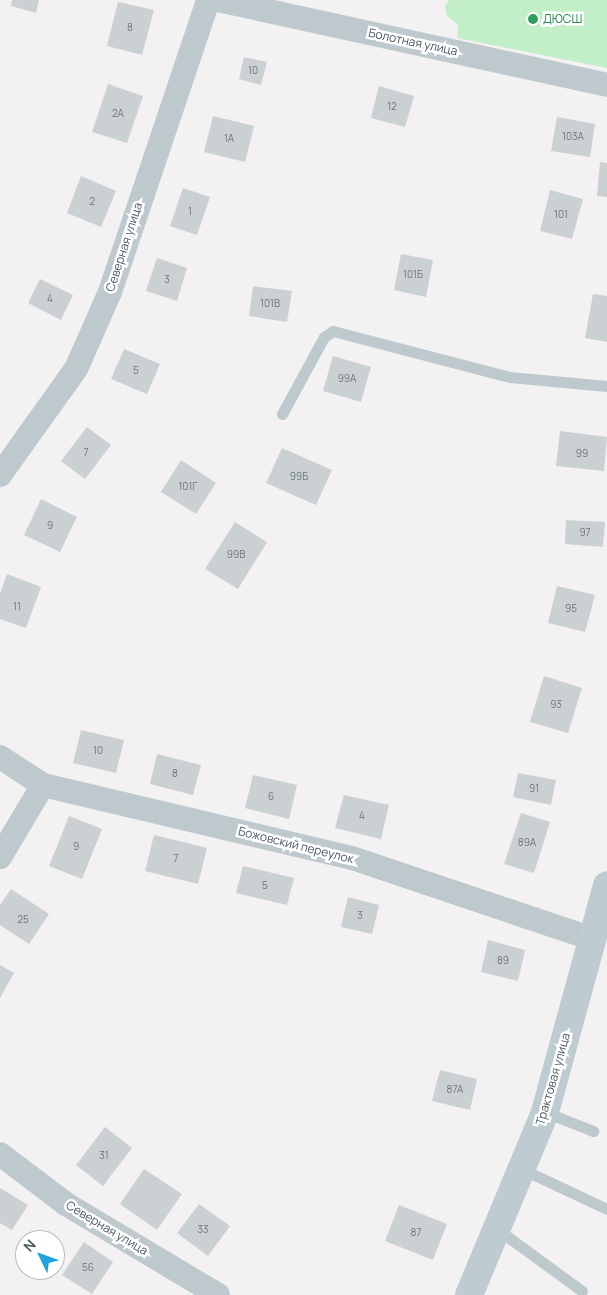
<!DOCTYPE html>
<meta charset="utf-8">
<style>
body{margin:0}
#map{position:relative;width:607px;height:1295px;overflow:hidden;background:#f3f1f2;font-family:Manrope,sans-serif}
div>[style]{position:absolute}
.green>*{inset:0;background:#c2efc8}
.building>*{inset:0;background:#cbd0d3}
.lane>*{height:11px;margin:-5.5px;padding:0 5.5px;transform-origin:5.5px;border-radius:5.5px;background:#bdc9cd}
.street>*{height:24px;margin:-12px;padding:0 12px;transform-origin:12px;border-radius:12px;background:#bdc9cd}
.secondary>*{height:28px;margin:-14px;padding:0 14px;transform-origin:14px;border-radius:14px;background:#beccd2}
.dots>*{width:14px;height:14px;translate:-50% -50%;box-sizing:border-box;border:2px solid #fff;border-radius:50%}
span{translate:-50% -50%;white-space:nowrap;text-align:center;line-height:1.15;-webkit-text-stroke:5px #fff;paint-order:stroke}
.number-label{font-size:10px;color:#6a777b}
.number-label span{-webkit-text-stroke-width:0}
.leisure-label{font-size:12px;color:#27864d}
.left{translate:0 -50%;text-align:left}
.street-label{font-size:12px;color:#49595e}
.north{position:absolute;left:15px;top:1230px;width:50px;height:50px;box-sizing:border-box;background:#fff;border:1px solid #b6bdbf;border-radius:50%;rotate:312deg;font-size:14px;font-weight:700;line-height:20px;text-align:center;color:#49595e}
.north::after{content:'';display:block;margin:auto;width:18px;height:22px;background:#1fa2e0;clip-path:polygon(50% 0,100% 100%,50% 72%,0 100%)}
</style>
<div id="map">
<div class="green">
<div style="clip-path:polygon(449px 0,607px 0,607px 68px,457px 38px,458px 25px,447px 16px,445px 6px)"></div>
</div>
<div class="building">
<div style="clip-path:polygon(12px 0,39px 0,36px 13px,11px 6px)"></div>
<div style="clip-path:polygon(118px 2px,154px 10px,142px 55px,107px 46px)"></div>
<div style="clip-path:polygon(244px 57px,267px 62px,261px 85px,239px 79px)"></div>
<div style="clip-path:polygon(108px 84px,143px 96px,127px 143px,92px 132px)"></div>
<div style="clip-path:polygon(379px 86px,414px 96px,405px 127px,371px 118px)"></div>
<div style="clip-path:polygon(213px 116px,254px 126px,245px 162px,204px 152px)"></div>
<div style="clip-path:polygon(557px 117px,595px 124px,590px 157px,551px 151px)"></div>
<div style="clip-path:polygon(600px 162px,607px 163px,607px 197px,597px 196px)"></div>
<div style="clip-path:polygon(81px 176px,116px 191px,101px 227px,67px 213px)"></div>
<div style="clip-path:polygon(183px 188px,210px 197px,197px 235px,170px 226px)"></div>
<div style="clip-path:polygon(550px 190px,583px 199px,572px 239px,540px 231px)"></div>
<div style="clip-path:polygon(401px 254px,433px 260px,426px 297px,394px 290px)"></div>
<div style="clip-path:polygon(157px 258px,187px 268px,177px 301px,146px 291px)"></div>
<div style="clip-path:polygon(40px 279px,73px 295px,61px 320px,28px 303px)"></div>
<div style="clip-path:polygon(253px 286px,292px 291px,287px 322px,249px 316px)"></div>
<div style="clip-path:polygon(593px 294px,607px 296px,607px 342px,585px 338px)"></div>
<div style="clip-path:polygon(124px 349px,160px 364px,147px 394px,111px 379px)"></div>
<div style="clip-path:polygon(333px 356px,371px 367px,361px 402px,323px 391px)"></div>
<div style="clip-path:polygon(87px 427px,111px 445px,85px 479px,61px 461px)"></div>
<div style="clip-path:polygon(560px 431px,607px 437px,604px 471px,556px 466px)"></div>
<div style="clip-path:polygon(282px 448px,332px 470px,316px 505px,266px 483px)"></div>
<div style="clip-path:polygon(181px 460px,216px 483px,196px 514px,161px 492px)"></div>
<div style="clip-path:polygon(41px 499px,77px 517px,60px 552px,24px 535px)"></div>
<div style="clip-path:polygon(566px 520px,605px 522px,603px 547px,565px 544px)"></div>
<div style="clip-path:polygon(235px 522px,267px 542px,238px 589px,205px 569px)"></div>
<div style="clip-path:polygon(7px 574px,41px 587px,26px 628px,0 619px,0 594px)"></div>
<div style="clip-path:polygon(557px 586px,595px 595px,585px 632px,548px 623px)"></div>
<div style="clip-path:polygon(544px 676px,582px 688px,568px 733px,530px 722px)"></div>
<div style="clip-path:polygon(81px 730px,124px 740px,116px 773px,73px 763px)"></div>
<div style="clip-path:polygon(157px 754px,201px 765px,193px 795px,150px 784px)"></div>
<div style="clip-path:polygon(518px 773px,556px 780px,551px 805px,513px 797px)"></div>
<div style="clip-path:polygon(253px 775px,297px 785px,289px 819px,245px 808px)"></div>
<div style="clip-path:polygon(344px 795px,389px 805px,381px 839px,335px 828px)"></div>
<div style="clip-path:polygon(521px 813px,550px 822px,534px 873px,504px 864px)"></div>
<div style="clip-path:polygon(69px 816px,102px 829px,82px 879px,49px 866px)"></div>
<div style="clip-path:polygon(154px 835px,207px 848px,198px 884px,145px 871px)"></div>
<div style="clip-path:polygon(243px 866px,294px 878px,287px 905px,236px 893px)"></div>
<div style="clip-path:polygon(11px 889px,49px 914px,29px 944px,0 925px,0 905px)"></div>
<div style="clip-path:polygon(348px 897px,379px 905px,372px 934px,341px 927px)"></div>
<div style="clip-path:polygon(488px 940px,525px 950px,518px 981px,481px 972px)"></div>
<div style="clip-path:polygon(0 965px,14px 973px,0 998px)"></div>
<div style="clip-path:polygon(440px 1070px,477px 1079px,470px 1110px,432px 1101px)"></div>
<div style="clip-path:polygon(105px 1127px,132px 1148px,103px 1186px,76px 1165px)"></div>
<div style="clip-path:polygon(144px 1169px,182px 1194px,157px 1230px,120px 1204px)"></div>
<div style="clip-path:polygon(0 1188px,28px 1205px,12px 1230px,0 1223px)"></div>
<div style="clip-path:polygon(199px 1204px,230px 1226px,208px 1256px,177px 1233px)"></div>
<div style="clip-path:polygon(399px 1205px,447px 1224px,433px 1260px,385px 1241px)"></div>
<div style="clip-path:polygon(84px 1242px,113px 1262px,92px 1294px,62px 1275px)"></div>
</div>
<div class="lane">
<div style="left:282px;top:414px;width:88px;rotate:-61.4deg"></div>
<div style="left:324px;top:337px;width:11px;rotate:-34deg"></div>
<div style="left:333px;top:331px;width:183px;rotate:14.6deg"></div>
<div style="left:510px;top:377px;width:97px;rotate:5.3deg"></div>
<div style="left:545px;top:1112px;width:52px;rotate:21.6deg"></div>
<div style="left:522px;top:1169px;width:94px;rotate:25.2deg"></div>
<div style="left:497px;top:1229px;width:105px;rotate:36.1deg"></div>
</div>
<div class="street">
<div style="left:218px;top:0;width:398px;rotate:12.3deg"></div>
<div style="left:0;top:475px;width:130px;rotate:-54.4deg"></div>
<div style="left:76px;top:369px;width:84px;rotate:-66.2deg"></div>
<div style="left:110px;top:292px;width:308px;rotate:-71.4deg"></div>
<div style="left:0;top:757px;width:51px;rotate:33.1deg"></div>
<div style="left:43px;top:785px;width:318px;rotate:13.3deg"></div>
<div style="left:352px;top:858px;width:253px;rotate:18.6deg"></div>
<div style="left:0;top:857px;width:84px;rotate:-59.2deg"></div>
<div style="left:0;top:1154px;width:83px;rotate:37.1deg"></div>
<div style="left:66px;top:1204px;width:177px;rotate:30.9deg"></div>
</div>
<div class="secondary">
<div style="left:469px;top:1295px;width:198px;rotate:-67.4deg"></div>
<div style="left:545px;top:1112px;width:235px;rotate:-74.7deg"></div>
</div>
<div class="dots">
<div style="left:533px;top:19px;background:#2e9e5b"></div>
</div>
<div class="number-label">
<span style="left:130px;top:28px">8</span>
<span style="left:253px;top:71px">10</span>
<span style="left:392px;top:107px">12</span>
<span style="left:118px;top:114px">2А</span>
<span style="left:573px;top:137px">103А</span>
<span style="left:229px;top:139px">1А</span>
<span style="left:92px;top:202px">2</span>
<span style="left:190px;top:212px">1</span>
<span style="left:561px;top:215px">101</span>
<span style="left:413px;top:275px">101Б</span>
<span style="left:167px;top:280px">3</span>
<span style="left:50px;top:299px">4</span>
<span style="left:270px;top:304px">101В</span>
<span style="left:136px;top:371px">5</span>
<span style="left:347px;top:379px">99А</span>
<span style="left:86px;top:453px">7</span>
<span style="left:582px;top:454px">99</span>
<span style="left:299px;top:477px">99Б</span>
<span style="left:188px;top:487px">101Г</span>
<span style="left:50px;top:526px">9</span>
<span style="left:585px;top:533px">97</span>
<span style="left:236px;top:555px">99В</span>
<span style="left:17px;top:607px">11</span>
<span style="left:571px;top:609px">95</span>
<span style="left:556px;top:705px">93</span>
<span style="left:98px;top:751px">10</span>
<span style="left:175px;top:774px">8</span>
<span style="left:534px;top:789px">91</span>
<span style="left:271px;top:797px">6</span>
<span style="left:362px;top:816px">4</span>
<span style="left:527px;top:843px">89А</span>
<span style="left:76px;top:847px">9</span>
<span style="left:176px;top:859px">7</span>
<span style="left:265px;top:886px">5</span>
<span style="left:360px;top:916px">3</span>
<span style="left:23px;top:920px">25</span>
<span style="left:503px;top:961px">89</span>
<span style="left:455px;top:1090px">87А</span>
<span style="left:104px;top:1156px">31</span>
<span style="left:203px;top:1230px">33</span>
<span style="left:416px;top:1233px">87</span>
<span style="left:88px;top:1268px">56</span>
</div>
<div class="leisure-label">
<span class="left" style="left:543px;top:19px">ДЮСШ</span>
</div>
<div class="street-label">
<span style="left:413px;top:42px;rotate:12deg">Болотная улица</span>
<span style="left:124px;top:247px;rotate:-72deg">Северная улица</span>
<span style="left:296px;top:845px;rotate:14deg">Божовский переулок</span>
<span style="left:553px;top:1079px;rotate:-74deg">Трактовая улица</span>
<span style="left:107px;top:1228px;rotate:31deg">Северная улица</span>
</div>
<div class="north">N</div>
</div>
